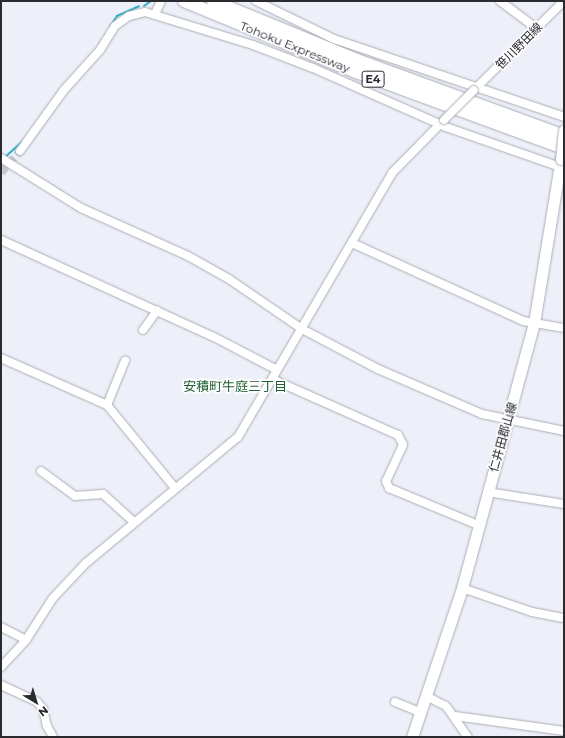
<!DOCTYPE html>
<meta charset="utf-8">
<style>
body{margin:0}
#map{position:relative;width:565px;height:738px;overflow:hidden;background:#edf0f8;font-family:Montserrat,"Noto Sans JP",sans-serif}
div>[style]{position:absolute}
.stream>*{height:2px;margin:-1px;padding:0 1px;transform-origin:1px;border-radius:1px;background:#27b1cd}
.minor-tunnel>*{height:8px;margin-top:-4px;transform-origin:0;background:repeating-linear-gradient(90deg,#c6c9d0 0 8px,transparent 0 12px)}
.roads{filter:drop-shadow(0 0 1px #abadb6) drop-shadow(0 0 1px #abadb6)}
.minor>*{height:8px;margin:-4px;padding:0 4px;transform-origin:4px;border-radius:4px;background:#fff}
.major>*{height:11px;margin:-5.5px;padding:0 5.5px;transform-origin:5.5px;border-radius:5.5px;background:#fff}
.highway>*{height:12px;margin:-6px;padding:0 6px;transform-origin:6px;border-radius:6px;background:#fff}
.bridges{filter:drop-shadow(0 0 1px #abadb6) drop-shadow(0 0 1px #abadb6)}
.minor-bridge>*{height:8px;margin:-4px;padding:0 4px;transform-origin:4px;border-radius:4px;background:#fff}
.major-bridge>*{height:11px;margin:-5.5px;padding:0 5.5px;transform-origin:5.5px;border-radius:5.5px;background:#fff}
span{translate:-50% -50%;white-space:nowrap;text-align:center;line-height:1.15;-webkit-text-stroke:3.5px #fdfdff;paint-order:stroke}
.shield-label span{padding:1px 3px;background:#fdfdff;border:1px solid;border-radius:3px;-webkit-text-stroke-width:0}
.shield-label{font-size:11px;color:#2b2b2f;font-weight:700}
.street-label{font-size:12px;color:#2b2b2f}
.neighbourhood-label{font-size:13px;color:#236232}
.frame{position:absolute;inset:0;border:2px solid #2b2b2f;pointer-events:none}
.north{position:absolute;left:16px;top:682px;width:40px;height:40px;-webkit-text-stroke:3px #fdfdff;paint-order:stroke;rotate:142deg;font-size:11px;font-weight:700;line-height:16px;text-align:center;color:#2b2b2f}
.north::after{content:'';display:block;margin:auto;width:14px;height:18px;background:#2b2b2f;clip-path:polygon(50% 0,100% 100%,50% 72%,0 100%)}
</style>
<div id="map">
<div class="stream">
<div style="left:144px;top:6px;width:9px;rotate:-36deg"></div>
<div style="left:110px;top:27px;width:13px;rotate:-58deg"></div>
<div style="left:117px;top:16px;width:24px;rotate:-24deg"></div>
<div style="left:4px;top:158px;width:25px;rotate:-42deg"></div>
</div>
<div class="minor-tunnel">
<div style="left:1px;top:173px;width:29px;rotate:-49deg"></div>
</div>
<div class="roads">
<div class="minor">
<div style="left:256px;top:1px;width:87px;rotate:26deg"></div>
<div style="left:334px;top:39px;width:243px;rotate:18.7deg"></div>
<div style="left:500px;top:1px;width:45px;rotate:36.9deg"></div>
<div style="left:155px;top:14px;width:14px;rotate:-65deg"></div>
<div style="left:475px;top:89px;width:125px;rotate:-44.7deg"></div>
<div style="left:20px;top:151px;width:75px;rotate:-54.2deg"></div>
<div style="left:64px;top:90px;width:54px;rotate:-48deg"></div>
<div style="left:100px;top:50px;width:28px;rotate:-58deg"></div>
<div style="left:115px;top:26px;width:17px;rotate:-36deg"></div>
<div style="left:129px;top:16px;width:16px;rotate:-14deg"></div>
<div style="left:145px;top:12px;width:113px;rotate:17deg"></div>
<div style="left:253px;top:45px;width:64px;rotate:21deg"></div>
<div style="left:313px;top:68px;width:145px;rotate:23.9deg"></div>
<div style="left:446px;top:127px;width:124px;rotate:19.3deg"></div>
<div style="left:1px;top:158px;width:94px;rotate:32deg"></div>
<div style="left:81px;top:208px;width:117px;rotate:24.2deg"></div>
<div style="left:188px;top:256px;width:47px;rotate:29.3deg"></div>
<div style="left:229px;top:279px;width:88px;rotate:34.4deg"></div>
<div style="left:302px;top:329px;width:86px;rotate:27.8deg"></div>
<div style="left:378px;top:369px;width:113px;rotate:23.4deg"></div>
<div style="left:482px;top:414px;width:84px;rotate:11.7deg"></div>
<div style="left:1px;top:240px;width:234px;rotate:24.5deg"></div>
<div style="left:214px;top:337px;width:71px;rotate:27.6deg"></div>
<div style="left:352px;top:243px;width:188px;rotate:24.5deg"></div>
<div style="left:523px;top:321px;width:42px;rotate:9.7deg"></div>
<div style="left:143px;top:330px;width:24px;rotate:-54deg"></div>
<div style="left:1px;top:358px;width:116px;rotate:23.9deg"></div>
<div style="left:107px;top:405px;width:107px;rotate:50.7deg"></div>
<div style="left:272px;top:379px;width:138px;rotate:24deg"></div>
<div style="left:398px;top:435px;width:11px;rotate:63deg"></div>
<div style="left:403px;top:445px;width:40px;rotate:115deg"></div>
<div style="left:386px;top:481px;width:8px;rotate:67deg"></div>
<div style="left:389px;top:488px;width:96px;rotate:22.6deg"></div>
<div style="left:107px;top:405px;width:48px;rotate:-67.8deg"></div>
<div style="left:41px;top:471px;width:42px;rotate:36.3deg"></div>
<div style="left:75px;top:496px;width:28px;rotate:-4deg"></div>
<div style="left:103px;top:494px;width:42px;rotate:42.1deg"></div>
<div style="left:487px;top:492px;width:78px;rotate:8.9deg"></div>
<div style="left:462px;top:588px;width:74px;rotate:18.9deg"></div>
<div style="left:532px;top:612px;width:33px;rotate:11deg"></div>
<div style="left:1px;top:627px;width:28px;rotate:27deg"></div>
<div style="left:1px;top:667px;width:37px;rotate:-47deg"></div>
<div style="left:26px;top:640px;width:50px;rotate:-57.3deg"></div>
<div style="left:53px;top:598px;width:48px;rotate:-46.7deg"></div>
<div style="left:86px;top:563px;width:197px;rotate:-39.7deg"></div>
<div style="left:238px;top:437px;width:306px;rotate:-59.7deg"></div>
<div style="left:392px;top:173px;width:74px;rotate:-45.5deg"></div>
<div style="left:1px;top:685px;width:40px;rotate:25deg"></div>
<div style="left:37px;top:702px;width:9px;rotate:49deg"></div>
<div style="left:43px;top:709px;width:17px;rotate:77deg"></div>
<div style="left:47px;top:726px;width:13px;rotate:61deg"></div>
<div style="left:426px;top:696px;width:22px;rotate:27deg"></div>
<div style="left:446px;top:706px;width:38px;rotate:55deg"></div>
<div style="left:395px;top:702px;width:27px;rotate:22deg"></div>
<div style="left:455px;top:716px;width:110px;rotate:7.8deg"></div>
</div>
<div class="major">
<div style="left:412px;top:737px;width:157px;rotate:-71.4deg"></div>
<div style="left:462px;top:588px;width:275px;rotate:-74.8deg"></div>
<div style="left:534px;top:323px;width:166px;rotate:-80.7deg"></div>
</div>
<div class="highway">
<div style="left:184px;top:1px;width:186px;rotate:22.4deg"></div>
<div style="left:356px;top:72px;width:221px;rotate:20.1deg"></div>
<div style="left:213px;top:1px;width:161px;rotate:22.3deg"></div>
<div style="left:362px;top:62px;width:215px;rotate:20.1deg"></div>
</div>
</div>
<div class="bridges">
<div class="minor-bridge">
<div style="left:444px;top:120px;width:42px;rotate:-45deg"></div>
</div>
<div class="major-bridge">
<div style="left:561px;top:159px;width:29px;rotate:-84deg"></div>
</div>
</div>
<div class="shield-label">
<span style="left:373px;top:79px">E4</span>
</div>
<div class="street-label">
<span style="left:519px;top:46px;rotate:-45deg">笹川野田線</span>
<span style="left:295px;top:47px;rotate:22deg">Tohoku Expressway</span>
<span style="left:503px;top:437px;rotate:-74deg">仁井田郡山線</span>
</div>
<div class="neighbourhood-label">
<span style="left:235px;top:386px">安積町牛庭三丁目</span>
</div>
<div class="frame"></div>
<div class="north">N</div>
</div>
